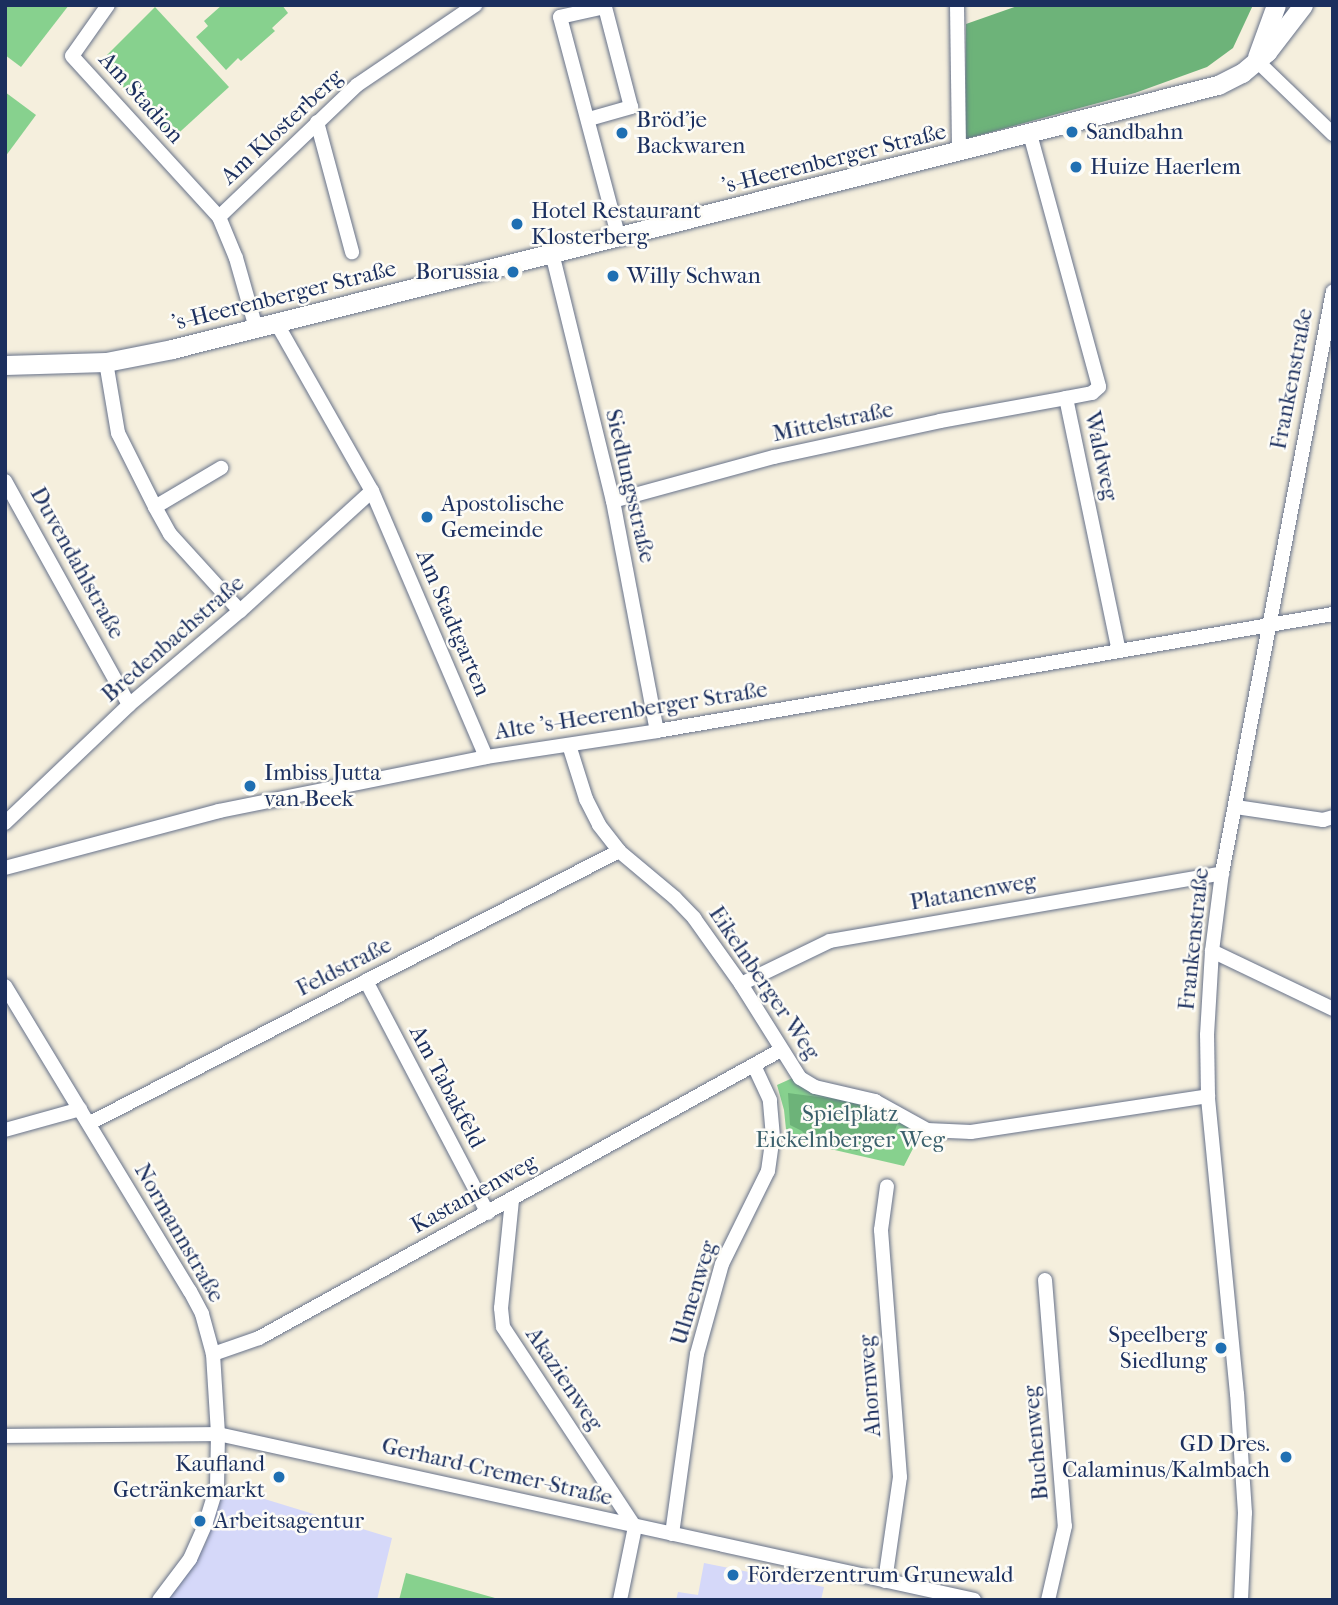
<!DOCTYPE html>
<meta charset="utf-8">
<style>
body{margin:0}
#map{position:relative;width:1338px;height:1605px;overflow:hidden;background:#f5efdd;font-family:"IM FELL French Canon",serif}
div>[style]{position:absolute}
.built>*{inset:0;background:#d5d8f9}
.green>*{inset:0;background:#87d18e}
.forest>*{inset:0;background:#6db379}
.roads{filter:drop-shadow(0 0 2px #67728a) drop-shadow(0 0 2px #67728a)}
.street>*{height:14px;margin:-7px;padding:0 7px;transform-origin:7px;border-radius:7px;background:#fff}
.secondary>*{height:19px;margin:-9.5px;padding:0 9.5px;transform-origin:9.5px;border-radius:9.5px;background:#fff}
.dots>*{width:19px;height:19px;translate:-50% -50%;box-sizing:border-box;border:4px solid #fdfcf7;border-radius:50%}
span{translate:-50% -50%;white-space:nowrap;text-align:center;line-height:1.15;-webkit-text-stroke:5px #fdfcf7;paint-order:stroke}
.street-label{font-size:23px;color:#1b2f5e}
.poi-label{font-size:23px;color:#1b2f5e}
.left{translate:0 -50%;text-align:left}
.right{translate:-100% -50%;text-align:right}
.park-label{font-size:23px;color:#3b606c}
.frame{position:absolute;inset:0;border:7px solid #1b2f5e;pointer-events:none}
</style>
<div id="map">
<div class="built">
<div style="clip-path:polygon(225px 1487px,392px 1538px,377px 1600px,168px 1600px,205px 1545px)"></div>
<div style="clip-path:polygon(704px 1563px,824px 1587px,821px 1600px,676px 1600px,678px 1592px,698px 1595px)"></div>
</div>
<div class="green">
<div style="clip-path:polygon(5px 5px,69px 5px,21px 67px,5px 55px)"></div>
<div style="clip-path:polygon(222px 5px,282px 5px,288px 13px,272px 28px,275px 31px,241px 61px,238px 58px,226px 70px,196px 37px,208px 26px,204px 21px)"></div>
<div style="clip-path:polygon(155px 7px,229px 87px,170px 141px,105px 66px,107px 55px)"></div>
<div style="clip-path:polygon(5px 92px,36px 115px,5px 157px)"></div>
<div style="clip-path:polygon(797px 1076px,814px 1094px,854px 1100px,886px 1111px,921px 1133px,904px 1166px,787px 1139px,784px 1110px,777px 1085px)"></div>
<div style="clip-path:polygon(406px 1573px,495px 1598px,495px 1600px,399px 1600px)"></div>
</div>
<div class="forest">
<div style="clip-path:polygon(1020px 5px,1253px 5px,1233px 48px,1207px 67px,1135px 93px,965px 139px,966px 24px)"></div>
<div style="clip-path:polygon(788px 1093px,856px 1102px,886px 1114px,898px 1122px,894px 1133px,872px 1140px,857px 1151px,824px 1144px,808px 1139px,802px 1131px,790px 1125px)"></div>
</div>
<div class="roads">
<div class="street">
<div style="left:108px;top:5px;width:62px;rotate:125.2deg"></div>
<div style="left:72px;top:56px;width:218px;rotate:47.6deg"></div>
<div style="left:219px;top:217px;width:44px;rotate:67.5deg"></div>
<div style="left:236px;top:258px;width:73px;rotate:74.1deg"></div>
<div style="left:957px;top:5px;width:148px;rotate:89.2deg"></div>
<div style="left:1256px;top:60px;width:107px;rotate:43.9deg"></div>
<div style="left:589px;top:119px;width:44px;rotate:-15.9deg"></div>
<div style="left:631px;top:107px;width:103px;rotate:-104.6deg"></div>
<div style="left:605px;top:7px;width:46px;rotate:167.5deg"></div>
<div style="left:560px;top:17px;width:229px;rotate:75.1deg"></div>
<div style="left:317px;top:122px;width:135px;rotate:74.9deg"></div>
<div style="left:1030px;top:134px;width:262px;rotate:74.7deg"></div>
<div style="left:1099px;top:387px;width:9px;rotate:139deg"></div>
<div style="left:1092px;top:393px;width:26px;rotate:169deg"></div>
<div style="left:1066px;top:398px;width:258px;rotate:78.2deg"></div>
<div style="left:219px;top:217px;width:191px;rotate:-43.7deg"></div>
<div style="left:357px;top:85px;width:143px;rotate:-34.1deg"></div>
<div style="left:552px;top:253px;width:255px;rotate:76.2deg"></div>
<div style="left:613px;top:501px;width:234px;rotate:79.2deg"></div>
<div style="left:277px;top:324px;width:192px;rotate:60.4deg"></div>
<div style="left:372px;top:491px;width:289px;rotate:66.8deg"></div>
<div style="left:106px;top:362px;width:72px;rotate:80.4deg"></div>
<div style="left:118px;top:433px;width:83px;rotate:63.4deg"></div>
<div style="left:155px;top:507px;width:31px;rotate:61deg"></div>
<div style="left:170px;top:534px;width:104px;rotate:47.7deg"></div>
<div style="left:5px;top:481px;width:256px;rotate:61deg"></div>
<div style="left:613px;top:501px;width:167px;rotate:-15.3deg"></div>
<div style="left:774px;top:457px;width:170px;rotate:-12.2deg"></div>
<div style="left:940px;top:421px;width:128px;rotate:-10.3deg"></div>
<div style="left:155px;top:507px;width:77px;rotate:-30.6deg"></div>
<div style="left:569px;top:745px;width:57px;rotate:72.5deg"></div>
<div style="left:586px;top:799px;width:29px;rotate:63deg"></div>
<div style="left:599px;top:825px;width:33px;rotate:52deg"></div>
<div style="left:619px;top:851px;width:73px;rotate:40deg"></div>
<div style="left:675px;top:898px;width:28px;rotate:46deg"></div>
<div style="left:694px;top:918px;width:81px;rotate:54.5deg"></div>
<div style="left:741px;top:984px;width:111px;rotate:57.9deg"></div>
<div style="left:800px;top:1078px;width:17px;rotate:31deg"></div>
<div style="left:815px;top:1087px;width:62px;rotate:13.1deg"></div>
<div style="left:875px;top:1101px;width:60px;rotate:29.1deg"></div>
<div style="left:927px;top:1130px;width:44px;rotate:2.6deg"></div>
<div style="left:971px;top:1132px;width:240px;rotate:-8.6deg"></div>
<div style="left:1236px;top:807px;width:88px;rotate:8.5deg"></div>
<div style="left:1323px;top:820px;width:10px;rotate:-17deg"></div>
<div style="left:5px;top:823px;width:171px;rotate:-43.6deg"></div>
<div style="left:129px;top:705px;width:145px;rotate:-40.3deg"></div>
<div style="left:240px;top:611px;width:178px;rotate:-42.3deg"></div>
<div style="left:5px;top:868px;width:221px;rotate:-14.9deg"></div>
<div style="left:219px;top:811px;width:272px;rotate:-11.4deg"></div>
<div style="left:486px;top:757px;width:173px;rotate:-8.6deg"></div>
<div style="left:657px;top:731px;width:686px;rotate:-9.82deg"></div>
<div style="left:1212px;top:951px;width:134px;rotate:25.6deg"></div>
<div style="left:366px;top:981px;width:262px;rotate:62.3deg"></div>
<div style="left:741px;top:984px;width:99px;rotate:-25.8deg"></div>
<div style="left:830px;top:941px;width:398px;rotate:-9.8deg"></div>
<div style="left:5px;top:986px;width:357px;rotate:58.8deg"></div>
<div style="left:190px;top:1291px;width:26px;rotate:62deg"></div>
<div style="left:202px;top:1314px;width:41px;rotate:74.6deg"></div>
<div style="left:213px;top:1354px;width:80px;rotate:86.4deg"></div>
<div style="left:218px;top:1434px;width:52px;rotate:91.1deg"></div>
<div style="left:217px;top:1486px;width:39px;rotate:107deg"></div>
<div style="left:206px;top:1523px;width:39px;rotate:114deg"></div>
<div style="left:190px;top:1559px;width:51px;rotate:127.1deg"></div>
<div style="left:90px;top:1123px;width:595px;rotate:-27.21deg"></div>
<div style="left:5px;top:1130px;width:78px;rotate:-15.6deg"></div>
<div style="left:512px;top:1200px;width:109px;rotate:95.8deg"></div>
<div style="left:501px;top:1308px;width:19px;rotate:84deg"></div>
<div style="left:503px;top:1327px;width:240px;rotate:56.6deg"></div>
<div style="left:1045px;top:1280px;width:247px;rotate:85.4deg"></div>
<div style="left:1065px;top:1526px;width:76px;rotate:102.9deg"></div>
<div style="left:213px;top:1354px;width:49px;rotate:-19.2deg"></div>
<div style="left:259px;top:1338px;width:596px;rotate:-28.89deg"></div>
<div style="left:5px;top:1436px;width:213px;rotate:-0.5deg"></div>
<div style="left:218px;top:1434px;width:774px;rotate:12.38deg"></div>
<div style="left:672px;top:1534px;width:182px;rotate:-82.1deg"></div>
<div style="left:697px;top:1354px;width:93px;rotate:-74.5deg"></div>
<div style="left:722px;top:1264px;width:104px;rotate:-63.7deg"></div>
<div style="left:768px;top:1171px;width:34px;rotate:-82deg"></div>
<div style="left:773px;top:1137px;width:37px;rotate:-95deg"></div>
<div style="left:770px;top:1100px;width:38px;rotate:-115deg"></div>
<div style="left:885px;top:1581px;width:105px;rotate:-81.8deg"></div>
<div style="left:900px;top:1477px;width:248px;rotate:-94.4deg"></div>
<div style="left:881px;top:1230px;width:44px;rotate:-82.2deg"></div>
<div style="left:620px;top:1600px;width:75px;rotate:-78.4deg"></div>
<div style="left:1241px;top:1600px;width:87px;rotate:-87.4deg"></div>
<div style="left:1245px;top:1513px;width:119px;rotate:-93.8deg"></div>
<div style="left:1237px;top:1394px;width:299px;rotate:-95.6deg"></div>
<div style="left:1208px;top:1096px;width:61px;rotate:-90.9deg"></div>
<div style="left:1207px;top:1035px;width:84px;rotate:-86.6deg"></div>
<div style="left:1212px;top:951px;width:79px;rotate:-82.7deg"></div>
<div style="left:1222px;top:873px;width:592px;rotate:-79.2deg"></div>
</div>
<div class="secondary">
<div style="left:1257px;top:57px;width:55px;rotate:-69.9deg"></div>
<div style="left:5px;top:365px;width:101px;rotate:-1.7deg"></div>
<div style="left:106px;top:362px;width:67px;rotate:-11.1deg"></div>
<div style="left:172px;top:349px;width:1079px;rotate:-14.17deg"></div>
<div style="left:1218px;top:85px;width:27px;rotate:-27deg"></div>
<div style="left:1242px;top:73px;width:33px;rotate:-40deg"></div>
<div style="left:1267px;top:52px;width:59px;rotate:-52.5deg"></div>
</div>
</div>
<div class="dots">
<div style="left:1072px;top:132px;background:#1f6fb2"></div>
<div style="left:622px;top:133px;background:#1f6fb2"></div>
<div style="left:1076px;top:167px;background:#1f6fb2"></div>
<div style="left:517px;top:224px;background:#1f6fb2"></div>
<div style="left:513px;top:272px;background:#1f6fb2"></div>
<div style="left:613px;top:276px;background:#1f6fb2"></div>
<div style="left:427px;top:517px;background:#1f6fb2"></div>
<div style="left:250px;top:786px;background:#1f6fb2"></div>
<div style="left:1221px;top:1348px;background:#1f6fb2"></div>
<div style="left:1286px;top:1457px;background:#1f6fb2"></div>
<div style="left:279px;top:1477px;background:#1f6fb2"></div>
<div style="left:200px;top:1521px;background:#1f6fb2"></div>
<div style="left:733px;top:1575px;background:#1f6fb2"></div>
</div>
<div class="street-label">
<span style="left:141px;top:98px;rotate:48deg">Am Stadion</span>
<span style="left:282px;top:127px;rotate:-43deg">Am Klosterberg</span>
<span style="left:834px;top:159px;rotate:-14deg">'s-Heerenberger Straße</span>
<span style="left:284px;top:296px;rotate:-14deg">'s-Heerenberger Straße</span>
<span style="left:1292px;top:379px;rotate:-79deg">Frankenstraße</span>
<span style="left:833px;top:422px;rotate:-12deg">Mittelstraße</span>
<span style="left:1101px;top:456px;rotate:78deg">Waldweg</span>
<span style="left:630px;top:486px;rotate:77deg">Siedlungsstraße</span>
<span style="left:77px;top:563px;rotate:61deg">Duvendahlstraße</span>
<span style="left:453px;top:623px;rotate:67deg">Am Stadtgarten</span>
<span style="left:173px;top:639px;rotate:-41deg">Bredenbachstraße</span>
<span style="left:631px;top:711px;rotate:-9deg">Alte 's-Heerenberger Straße</span>
<span style="left:973px;top:892px;rotate:-10deg">Platanenweg</span>
<span style="left:1194px;top:939px;rotate:-84deg">Frankenstraße</span>
<span style="left:344px;top:967px;rotate:-27deg">Feldstraße</span>
<span style="left:764px;top:983px;rotate:56deg">Eikelnberger Weg</span>
<span style="left:447px;top:1087px;rotate:62deg">Am Tabakfeld</span>
<span style="left:474px;top:1194px;rotate:-29deg">Kastanienweg</span>
<span style="left:179px;top:1233px;rotate:60deg">Normannstraße</span>
<span style="left:694px;top:1293px;rotate:-73deg">Ulmenweg</span>
<span style="left:564px;top:1379px;rotate:56deg">Akazienweg</span>
<span style="left:870px;top:1386px;rotate:-94deg">Ahornweg</span>
<span style="left:1036px;top:1443px;rotate:-95deg">Buchenweg</span>
<span style="left:497px;top:1472px;rotate:13deg">Gerhard-Cremer-Straße</span>
</div>
<div class="poi-label">
<span class="left" style="left:636px;top:133px">Bröd'je<br>Backwaren</span>
<span class="left" style="left:1086px;top:132px">Sandbahn</span>
<span class="left" style="left:1090px;top:167px">Huize Haerlem</span>
<span class="left" style="left:531px;top:224px">Hotel Restaurant<br>Klosterberg</span>
<span class="right" style="left:499px;top:272px">Borussia</span>
<span class="left" style="left:627px;top:276px">Willy Schwan</span>
<span class="left" style="left:441px;top:517px">Apostolische<br>Gemeinde</span>
<span class="left" style="left:264px;top:786px">Imbiss Jutta<br>van Beek</span>
<span class="right" style="left:1207px;top:1348px">Speelberg<br>Siedlung</span>
<span class="right" style="left:1270px;top:1457px">GD Dres.<br>Calaminus/Kalmbach</span>
<span class="right" style="left:265px;top:1477px">Kaufland<br>Getränkemarkt</span>
<span class="left" style="left:214px;top:1521px">Arbeitsagentur</span>
<span class="left" style="left:747px;top:1575px">Förderzentrum Grunewald</span>
</div>
<div class="park-label">
<span style="left:850px;top:1127px">Spielplatz<br>Eickelnberger Weg</span>
</div>
<div class="frame"></div>
</div>
